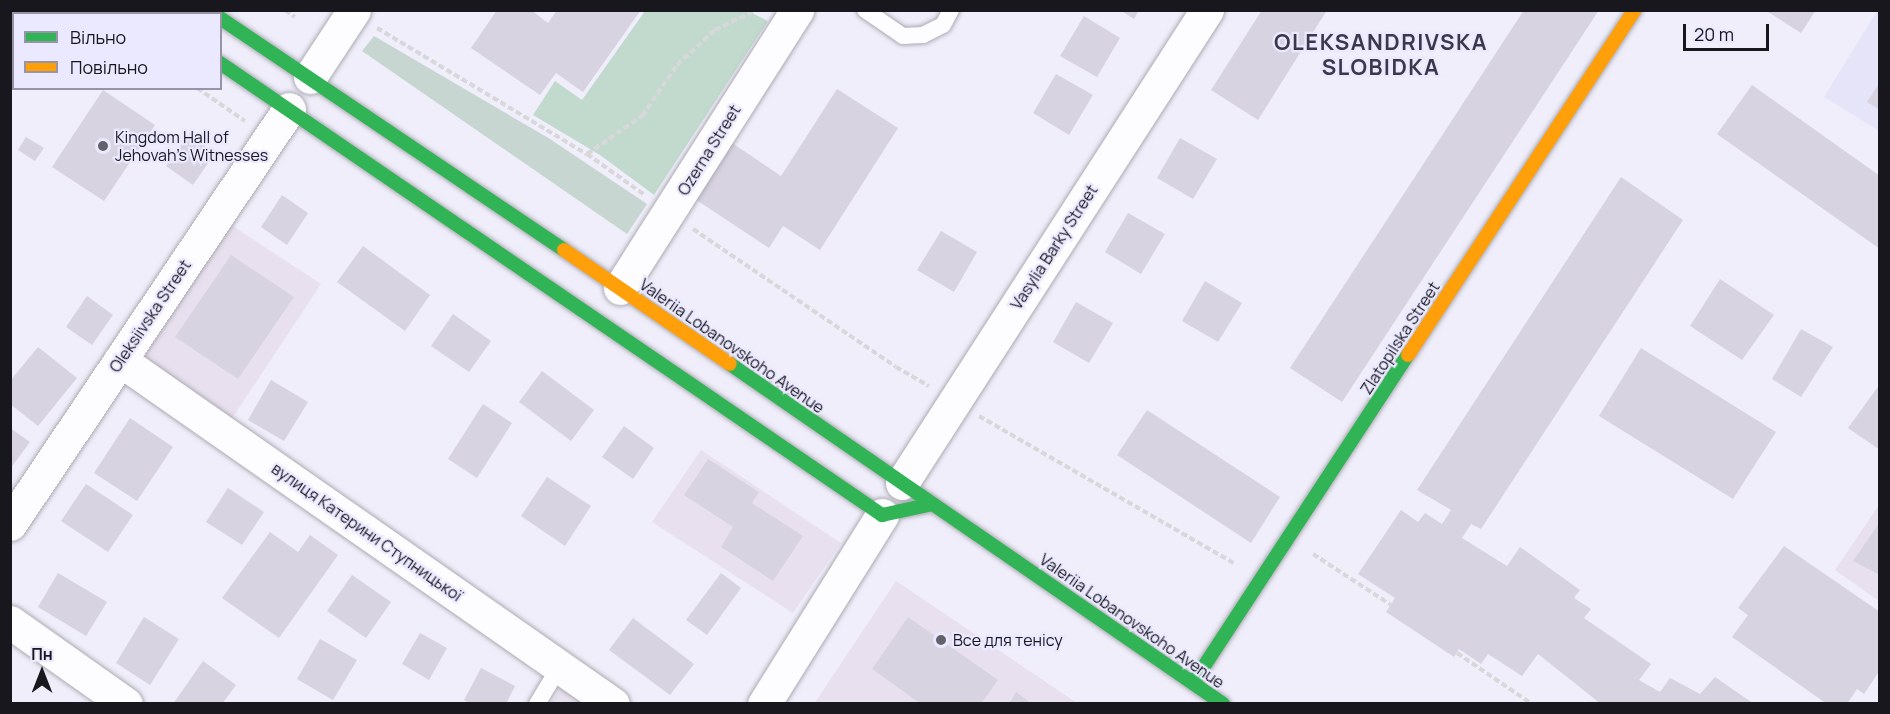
<!DOCTYPE html>
<meta charset="utf-8">
<style>
body{margin:0}
#map{position:relative;width:1890px;height:714px;overflow:hidden;background:#efeefa;font-family:Manrope,sans-serif}
div>[style]{position:absolute}
.commercial>*{inset:0;background:#e9e0ef}
.built>*{inset:0;background:#e6e4f9}
.green>*{inset:0;background:#c7d6d0}
.forest>*{inset:0;background:#c2dacd}
.building>*{inset:0;background:#d8d3e1}
.path>*{height:4px;margin-top:-2px;transform-origin:0;background:repeating-linear-gradient(90deg,#d8d8db 0 6px,transparent 0 9px)}
.roads{filter:drop-shadow(0 0 2px #acabb4) drop-shadow(0 0 2px #acabb4)}
.lane>*{height:16px;margin:-8px;padding:0 8px;transform-origin:8px;border-radius:8px;background:#fdfcfe}
.street>*{height:33px;margin:-16.5px;padding:0 16.5px;transform-origin:16.5px;border-radius:16.5px;background:#fdfcfe}
.fast>*{height:14px;margin:-7px;padding:0 7px;transform-origin:7px;border-radius:7px;background:#30b455}
.slow>*{height:14px;margin:-7px;padding:0 7px;transform-origin:7px;border-radius:7px;background:#ff9f0a}
.dots>*{width:16px;height:16px;translate:-50% -50%;box-sizing:border-box;border:3px solid #ebe9ff;border-radius:50%}
span{translate:-50% -50%;white-space:nowrap;text-align:center;line-height:1.15;-webkit-text-stroke:4.5px #ebe9ff;paint-order:stroke}
.poi-label{font-size:16px;color:#18171e}
.left{translate:0 -50%;text-align:left}
.street-label{font-size:16px;color:#18171e}
.district-label{font-size:22px;color:#3a3849;font-weight:700;letter-spacing:1.5px}
.frame{position:absolute;inset:0;border:12px solid #18171e;pointer-events:none}
.legend{position:absolute;left:12px;top:12px;width:210px;height:78px;box-sizing:border-box;background:#ebe9ff;border:2px solid #9795a5;margin:0;padding:8px 10px;list-style:none;font-size:18px;color:#18171e}
.legend li{display:flex;align-items:center;gap:12px;height:30px}
.legend b{width:30px;border:2px solid #9795a5}
.north{position:absolute;left:12px;top:642px;width:60px;height:60px;-webkit-text-stroke:4px #ebe9ff;paint-order:stroke;rotate:0deg;font-size:16px;font-weight:700;line-height:24px;text-align:center;color:#18171e}
.north::after{content:'';display:block;margin:auto;width:21px;height:27px;background:#18171e;clip-path:polygon(50% 0,100% 100%,50% 72%,0 100%)}
.scale{position:absolute;left:1683px;top:24px;width:86px;height:27px;box-sizing:border-box;border:3px solid #18171e;border-top:0;padding-left:8px;font-size:18px;line-height:21px;white-space:nowrap;color:#18171e;-webkit-text-stroke:4px #ebe9ff;paint-order:stroke}
</style>
<div id="map">
<div class="commercial">
<div style="clip-path:polygon(222px 219px,321px 284px,229px 423px,140px 365px,138px 343px)"></div>
<div style="clip-path:polygon(701px 450px,841px 543px,793px 613px,652px 522px)"></div>
<div style="clip-path:polygon(1879px 505px,1879px 601px,1835px 570px)"></div>
<div style="clip-path:polygon(896px 581px,1025px 668px,1077px 703px,814px 704px)"></div>
<div style="clip-path:polygon(561px 687px,584px 704px,550px 704px)"></div>
</div>
<div class="built">
<div style="clip-path:polygon(1877px 11px,1879px 11px,1879px 131px,1824px 97px)"></div>
</div>
<div class="green">
<div style="clip-path:polygon(374px 36px,550px 139px,647px 204px,627px 234px,362px 51px)"></div>
</div>
<div class="forest">
<div style="clip-path:polygon(645px 11px,748px 11px,768px 21px,654px 195px,600px 155px,533px 115px,555px 81px,582px 100px)"></div>
</div>
<div class="building">
<div style="clip-path:polygon(497px 10px,531px 10px,548px 23px,557px 10px,641px 10px,583px 92px,556px 73px,540px 95px,471px 48px)"></div>
<div style="clip-path:polygon(1120px 10px,1139px 10px,1134px 19px)"></div>
<div style="clip-path:polygon(1262px 10px,1327px 10px,1258px 120px,1211px 90px)"></div>
<div style="clip-path:polygon(1524px 10px,1599px 10px,1342px 402px,1290px 368px)"></div>
<div style="clip-path:polygon(1765px 10px,1816px 10px,1801px 33px)"></div>
<div style="clip-path:polygon(1084px 16px,1120px 38px,1097px 77px,1060px 56px)"></div>
<div style="clip-path:polygon(1056px 74px,1093px 95px,1069px 135px,1033px 113px)"></div>
<div style="clip-path:polygon(1880px 82px,1880px 110px,1867px 102px)"></div>
<div style="clip-path:polygon(1752px 85px,1880px 176px,1880px 249px,1717px 134px)"></div>
<div style="clip-path:polygon(837px 89px,898px 128px,820px 250px,783px 226px,769px 248px,695px 199px,732px 143px,781px 176px)"></div>
<div style="clip-path:polygon(103px 90px,155px 125px,104px 201px,52px 167px)"></div>
<div style="clip-path:polygon(189px 134px,215px 153px,193px 185px,166px 166px)"></div>
<div style="clip-path:polygon(26px 137px,44px 148px,35px 161px,18px 150px)"></div>
<div style="clip-path:polygon(1180px 138px,1217px 159px,1193px 199px,1157px 178px)"></div>
<div style="clip-path:polygon(1621px 177px,1683px 220px,1481px 529px,1471px 524px,1462px 538px,1507px 566px,1520px 547px,1580px 590px,1574px 598px,1591px 609px,1584px 618px,1651px 664px,1639px 680px,1660px 692px,1670px 678px,1700px 694px,1715px 677px,1754px 704px,1601px 704px,1538px 654px,1522px 676px,1488px 654px,1481px 664px,1459px 649px,1454px 657px,1386px 612px,1395px 598px,1358px 574px,1401px 510px,1418px 522px,1425px 513px,1442px 524px,1451px 510px,1417px 490px)"></div>
<div style="clip-path:polygon(282px 195px,308px 213px,287px 245px,261px 227px)"></div>
<div style="clip-path:polygon(1128px 213px,1165px 234px,1141px 274px,1105px 252px)"></div>
<div style="clip-path:polygon(941px 231px,977px 252px,954px 292px,917px 270px)"></div>
<div style="clip-path:polygon(363px 246px,430px 295px,405px 331px,337px 282px)"></div>
<div style="clip-path:polygon(231px 255px,294px 297px,238px 379px,175px 337px)"></div>
<div style="clip-path:polygon(1720px 279px,1774px 315px,1742px 360px,1690px 326px)"></div>
<div style="clip-path:polygon(1205px 281px,1242px 303px,1218px 342px,1182px 321px)"></div>
<div style="clip-path:polygon(87px 296px,113px 315px,92px 345px,66px 327px)"></div>
<div style="clip-path:polygon(1076px 302px,1113px 323px,1089px 363px,1053px 342px)"></div>
<div style="clip-path:polygon(453px 314px,491px 341px,469px 372px,431px 346px)"></div>
<div style="clip-path:polygon(1801px 329px,1833px 347px,1801px 397px,1772px 379px)"></div>
<div style="clip-path:polygon(38px 347px,77px 378px,38px 426px,10px 404px,10px 381px)"></div>
<div style="clip-path:polygon(1641px 348px,1776px 432px,1733px 499px,1599px 416px)"></div>
<div style="clip-path:polygon(542px 371px,594px 410px,571px 441px,519px 402px)"></div>
<div style="clip-path:polygon(271px 380px,308px 402px,284px 441px,248px 420px)"></div>
<div style="clip-path:polygon(1880px 384px,1880px 450px,1848px 428px)"></div>
<div style="clip-path:polygon(483px 404px,512px 423px,477px 478px,448px 459px)"></div>
<div style="clip-path:polygon(1147px 410px,1280px 497px,1251px 543px,1117px 455px)"></div>
<div style="clip-path:polygon(130px 418px,173px 447px,137px 501px,94px 473px)"></div>
<div style="clip-path:polygon(624px 426px,654px 448px,633px 479px,602px 457px)"></div>
<div style="clip-path:polygon(10px 428px,30px 442px,10px 469px)"></div>
<div style="clip-path:polygon(708px 459px,759px 492px,752px 503px,803px 536px,773px 581px,721px 547px,733px 527px,684px 495px)"></div>
<div style="clip-path:polygon(547px 477px,591px 506px,565px 546px,521px 516px)"></div>
<div style="clip-path:polygon(86px 484px,133px 515px,108px 552px,61px 521px)"></div>
<div style="clip-path:polygon(228px 488px,264px 512px,242px 545px,206px 522px)"></div>
<div style="clip-path:polygon(1880px 522px,1880px 575px,1853px 561px)"></div>
<div style="clip-path:polygon(270px 532px,298px 552px,310px 535px,338px 555px,279px 638px,222px 598px)"></div>
<div style="clip-path:polygon(1784px 546px,1880px 612px,1880px 670px,1864px 694px,1857px 689px,1847px 704px,1827px 704px,1732px 637px,1748px 615px,1738px 608px)"></div>
<div style="clip-path:polygon(58px 573px,107px 602px,86px 636px,38px 607px)"></div>
<div style="clip-path:polygon(721px 573px,741px 588px,707px 635px,686px 620px)"></div>
<div style="clip-path:polygon(352px 575px,391px 602px,366px 638px,327px 611px)"></div>
<div style="clip-path:polygon(144px 617px,179px 639px,150px 685px,116px 663px)"></div>
<div style="clip-path:polygon(908px 617px,998px 680px,981px 704px,921px 704px,872px 669px)"></div>
<div style="clip-path:polygon(633px 618px,694px 664px,670px 695px,609px 650px)"></div>
<div style="clip-path:polygon(420px 633px,447px 648px,429px 680px,402px 664px)"></div>
<div style="clip-path:polygon(320px 639px,357px 660px,333px 700px,297px 679px)"></div>
<div style="clip-path:polygon(203px 661px,236px 685px,222px 704px,173px 704px)"></div>
<div style="clip-path:polygon(481px 668px,515px 686px,506px 704px,470px 704px,464px 700px)"></div>
<div style="clip-path:polygon(1016px 692px,1032px 704px,1009px 704px)"></div>
</div>
<div class="path">
<div style="left:285px;top:10px;width:12px;rotate:35deg"></div>
<div style="left:10px;top:13px;width:4px;rotate:27deg"></div>
<div style="left:20px;top:14px;width:4px;rotate:-63deg"></div>
<div style="left:377px;top:28px;width:245px;rotate:31deg"></div>
<div style="left:587px;top:154px;width:71px;rotate:35.3deg"></div>
<div style="left:197px;top:88px;width:58px;rotate:34.5deg"></div>
<div style="left:587px;top:154px;width:67px;rotate:-34.6deg"></div>
<div style="left:642px;top:116px;width:62px;rotate:-55.5deg"></div>
<div style="left:677px;top:65px;width:52px;rotate:-42.6deg"></div>
<div style="left:715px;top:30px;width:46px;rotate:-26deg"></div>
<div style="left:693px;top:229px;width:245px;rotate:34.2deg"></div>
<div style="left:896px;top:367px;width:38px;rotate:30deg"></div>
<div style="left:979px;top:416px;width:296px;rotate:30deg"></div>
<div style="left:1313px;top:554px;width:93px;rotate:33.2deg"></div>
<div style="left:1457px;top:653px;width:91px;rotate:34.2deg"></div>
</div>
<div class="roads">
<div class="lane">
<div style="left:865px;top:10px;width:46px;rotate:34.4deg"></div>
<div style="left:903px;top:36px;width:20px;rotate:-3deg"></div>
<div style="left:923px;top:35px;width:22px;rotate:-27deg"></div>
<div style="left:943px;top:25px;width:17px;rotate:-62deg"></div>
<div style="left:537px;top:704px;width:44px;rotate:-58.8deg"></div>
</div>
<div class="street">
<div style="left:310px;top:77px;width:80px;rotate:-56.7deg"></div>
<div style="left:620px;top:288px;width:330px;rotate:-57.5deg"></div>
<div style="left:120px;top:360px;width:601px;rotate:34.91deg"></div>
<div style="left:902px;top:483px;width:563px;rotate:-57.19deg"></div>
<div style="left:10px;top:524px;width:500px;rotate:-56.09deg"></div>
<div style="left:10px;top:622px;width:142px;rotate:35.3deg"></div>
<div style="left:764px;top:704px;width:223px;rotate:-58deg"></div>
</div>
<div class="fast">
<div style="left:143px;top:10px;width:6px;rotate:45deg"></div>
<div style="left:220px;top:18px;width:415px;rotate:34deg"></div>
<div style="left:220px;top:63px;width:802px;rotate:34.32deg"></div>
<div style="left:882px;top:515px;width:51px;rotate:-12.4deg"></div>
<div style="left:730px;top:364px;width:599px;rotate:34.59deg"></div>
<div style="left:1193px;top:683px;width:392px;rotate:-56.8deg"></div>
</div>
<div class="slow">
<div style="left:564px;top:250px;width:201px;rotate:34.5deg"></div>
<div style="left:1408px;top:355px;width:413px;rotate:-56.7deg"></div>
</div>
</div>
<div class="dots">
<div style="left:103px;top:146px;background:#63626b"></div>
<div style="left:941px;top:640px;background:#63626b"></div>
</div>
<div class="poi-label">
<span class="left" style="left:115px;top:146px">Kingdom Hall of<br>Jehovah's Witnesses</span>
<span class="left" style="left:953px;top:640px">Все для тенісу</span>
</div>
<div class="street-label">
<span style="left:709px;top:150px;rotate:-58deg">Ozerna Street</span>
<span style="left:1054px;top:247px;rotate:-57deg">Vasylia Barky Street</span>
<span style="left:150px;top:316px;rotate:-56deg">Oleksiivska Street</span>
<span style="left:1400px;top:338px;rotate:-57deg">Zlatopilska Street</span>
<span style="left:732px;top:346px;rotate:35deg">Valeriia Lobanovskoho Avenue</span>
<span style="left:367px;top:532px;rotate:35deg">вулиця Катерини Ступницької</span>
<span style="left:1132px;top:621px;rotate:35deg">Valeriia Lobanovskoho Avenue</span>
</div>
<div class="district-label">
<span style="left:1381px;top:55px">OLEKSANDRIVSKA<br>SLOBIDKA</span>
</div>
<div class="frame"></div>
<ul class="legend">
<li><b style="height:8px;background:#30b455"></b>Вільно</li>
<li><b style="height:8px;background:#ff9f0a"></b>Повільно</li>
</ul>
<div class="north">Пн</div>
<div class="scale">20 m</div>
</div>
